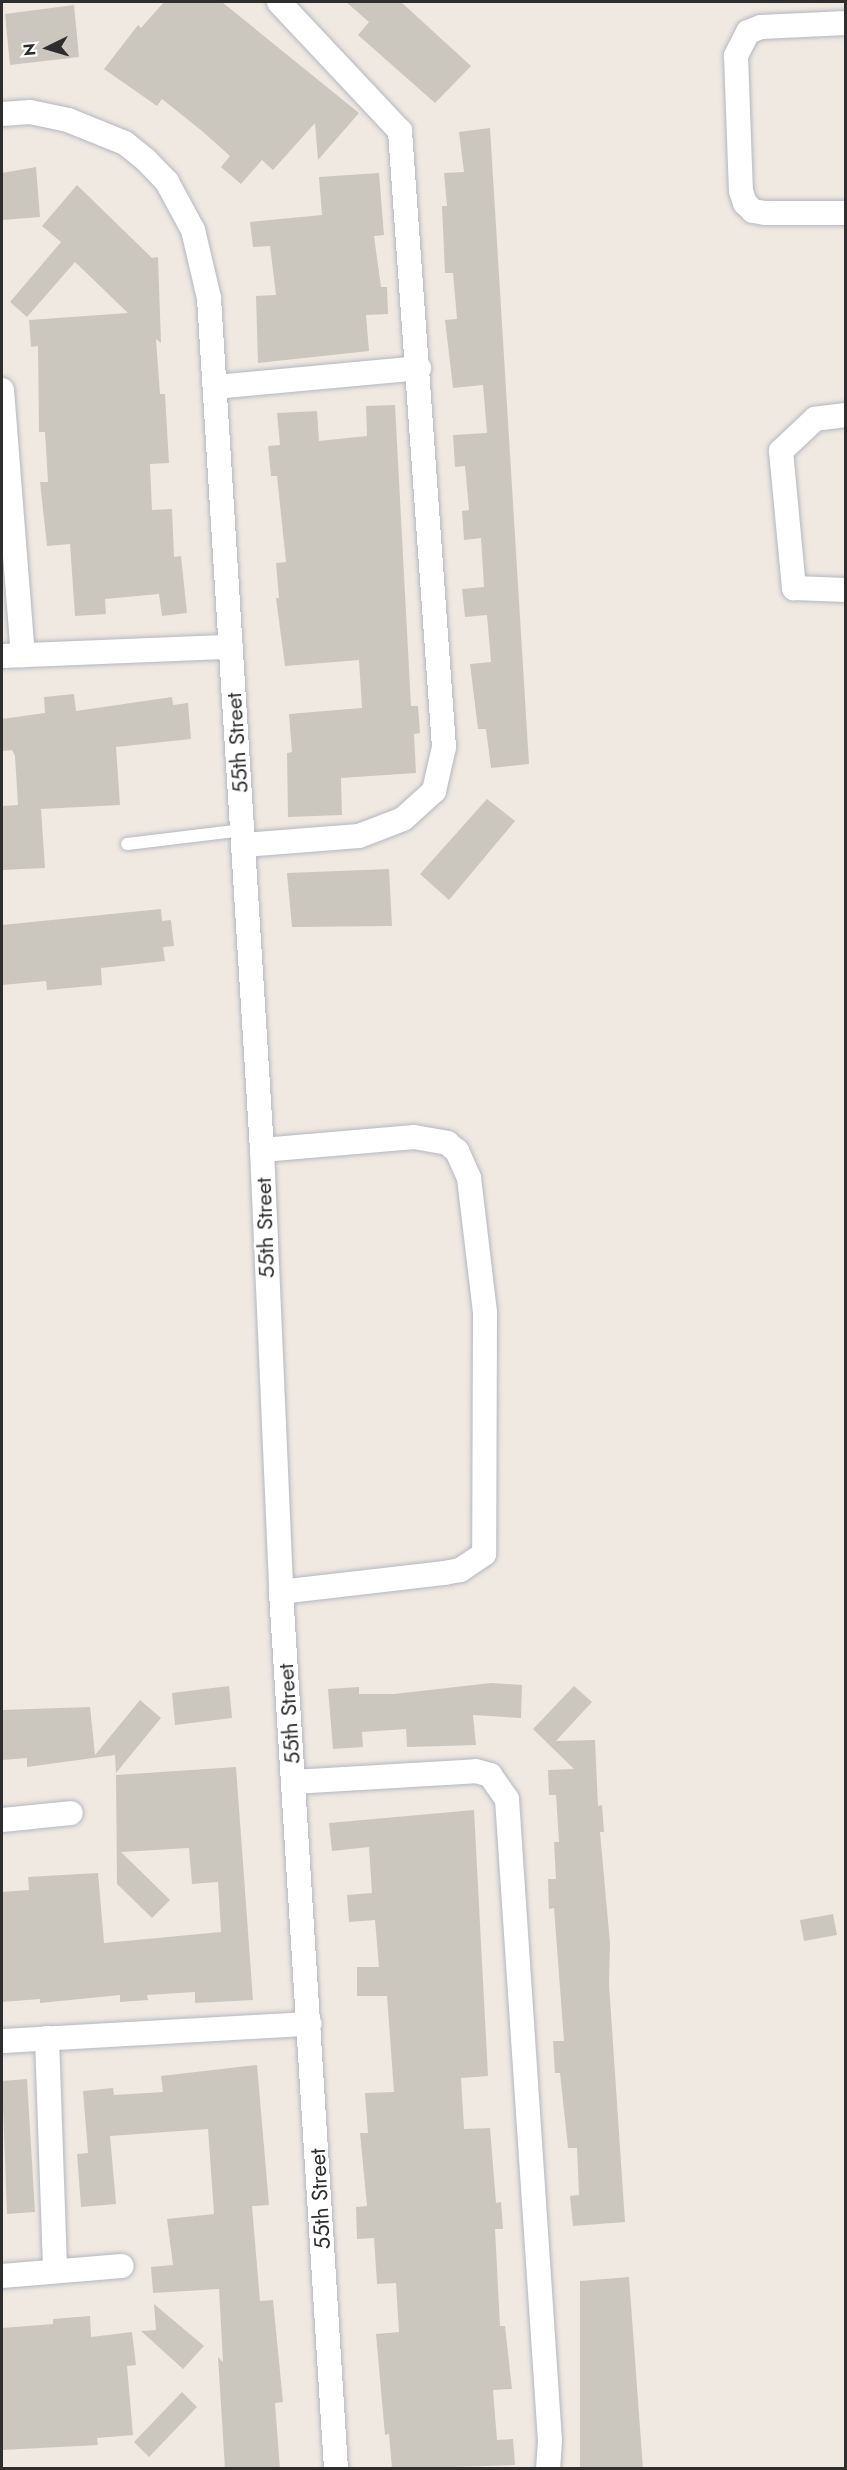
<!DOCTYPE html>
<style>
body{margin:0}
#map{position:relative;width:847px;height:2470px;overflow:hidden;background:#efe9e1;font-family:Jost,sans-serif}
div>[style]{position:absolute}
.building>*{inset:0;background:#cbc7bf}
.roads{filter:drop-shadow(0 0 2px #b4b7c1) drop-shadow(0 0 2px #b4b7c1)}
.service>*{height:12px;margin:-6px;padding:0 6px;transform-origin:6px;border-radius:6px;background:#fff}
.minor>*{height:24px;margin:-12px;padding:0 12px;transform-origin:12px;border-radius:12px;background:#fff}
span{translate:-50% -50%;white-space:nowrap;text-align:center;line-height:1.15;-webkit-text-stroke:5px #fff;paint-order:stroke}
.street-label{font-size:22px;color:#2e2e2e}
.frame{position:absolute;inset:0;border:3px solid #2e2e2e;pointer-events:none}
.north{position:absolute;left:18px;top:18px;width:60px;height:60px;-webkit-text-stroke:4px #fff;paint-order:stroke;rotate:265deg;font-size:16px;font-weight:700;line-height:24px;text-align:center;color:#2e2e2e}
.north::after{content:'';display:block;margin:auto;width:21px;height:27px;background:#2e2e2e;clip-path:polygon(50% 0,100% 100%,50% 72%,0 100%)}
</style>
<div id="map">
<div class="building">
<div style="clip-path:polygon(164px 2px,222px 2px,359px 113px,318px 160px,315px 123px,273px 170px,262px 160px,241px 184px,221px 167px,230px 156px,202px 131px,162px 99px,157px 106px,104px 69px,138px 25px,141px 28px)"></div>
<div style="clip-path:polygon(346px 2px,401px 2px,471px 66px,435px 103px,358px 35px,369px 22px)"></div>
<div style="clip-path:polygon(74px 5px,79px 57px,10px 65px,5px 14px)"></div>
<div style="clip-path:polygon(490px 128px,529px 764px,491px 768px,486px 729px,478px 729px,470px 664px,491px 662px,487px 615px,465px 617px,462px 589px,484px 587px,481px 538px,464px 540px,462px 511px,469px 510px,465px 466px,455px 467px,453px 435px,487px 433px,483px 385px,453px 388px,445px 320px,457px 319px,453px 273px,445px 273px,442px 206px,447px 206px,444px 173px,464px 172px,459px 132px)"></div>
<div style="clip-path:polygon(36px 167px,40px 217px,2px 220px,2px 173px)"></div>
<div style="clip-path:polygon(379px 173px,384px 235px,374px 236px,381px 287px,387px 287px,388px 314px,366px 315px,369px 351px,258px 363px,256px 296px,276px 295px,270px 246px,253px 247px,250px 222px,322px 215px,319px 177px)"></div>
<div style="clip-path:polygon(77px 185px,152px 258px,158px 257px,161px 343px,156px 339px,160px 394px,165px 394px,169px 463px,150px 464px,152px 510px,172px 509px,174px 557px,181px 556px,187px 613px,162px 616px,159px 594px,105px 599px,106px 614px,75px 616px,70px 544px,47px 546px,40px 482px,48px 482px,45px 432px,39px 432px,38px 346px,31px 347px,29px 320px,128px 313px,75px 262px,27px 317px,10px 302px,61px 242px,42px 226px)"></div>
<div style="clip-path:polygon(395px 405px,411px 706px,418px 706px,420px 733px,414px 734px,416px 773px,341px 778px,342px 815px,288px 817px,287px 753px,292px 752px,289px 714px,362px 708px,359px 660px,285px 666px,276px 598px,279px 598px,276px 563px,286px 562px,277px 476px,271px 476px,268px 446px,280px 445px,277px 413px,317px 411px,319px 441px,367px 436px,366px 406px)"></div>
<div style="clip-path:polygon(74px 694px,76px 711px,172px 697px,173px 705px,188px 703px,191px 739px,116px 747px,120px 805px,41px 809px,45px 868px,2px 870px,2px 806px,18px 805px,15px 756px,12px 750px,2px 751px,2px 719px,45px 713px,44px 697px)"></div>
<div style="clip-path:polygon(487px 799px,515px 821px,449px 900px,420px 874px)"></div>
<div style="clip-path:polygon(389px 869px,392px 926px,292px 927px,287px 873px)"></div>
<div style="clip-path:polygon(161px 909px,162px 921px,171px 920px,174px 946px,163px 947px,165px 961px,101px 968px,102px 985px,47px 990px,46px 981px,2px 985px,2px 925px)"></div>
<div style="clip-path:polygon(491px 1683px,522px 1685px,521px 1718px,473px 1715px,476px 1745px,407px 1747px,406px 1729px,362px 1732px,363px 1747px,333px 1749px,328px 1689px,359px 1687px,359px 1694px,394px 1694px)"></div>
<div style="clip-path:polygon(229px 1686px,232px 1718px,175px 1725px,172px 1693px)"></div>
<div style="clip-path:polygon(574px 1686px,592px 1702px,556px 1741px,595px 1740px,598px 1806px,602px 1805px,604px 1832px,600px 1832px,610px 1943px,609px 1984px,625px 2222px,573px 2226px,570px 2196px,579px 2195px,577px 2148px,568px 2148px,560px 2073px,555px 2073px,553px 2041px,564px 2041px,554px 1908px,549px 1909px,548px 1879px,556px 1879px,554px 1842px,559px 1842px,556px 1795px,549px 1795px,548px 1770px,574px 1769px,533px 1729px)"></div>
<div style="clip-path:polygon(140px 1700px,161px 1718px,116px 1773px,115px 1755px,27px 1767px,27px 1758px,2px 1760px,2px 1710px,90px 1707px,95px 1755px)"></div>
<div style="clip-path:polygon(236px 1767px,253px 2000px,195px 2003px,195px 1992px,147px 1995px,148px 2000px,120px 2002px,120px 1995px,40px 2003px,40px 1999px,2px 2002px,2px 1892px,29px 1890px,28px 1877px,98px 1873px,104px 1943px,221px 1932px,218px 1882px,192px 1884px,189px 1848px,121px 1852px,170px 1900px,152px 1918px,117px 1884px,116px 1775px)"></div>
<div style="clip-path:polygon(474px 1810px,488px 2076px,461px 2078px,464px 2129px,490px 2128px,496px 2203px,501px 2202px,503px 2229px,495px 2229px,500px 2326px,505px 2326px,512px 2389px,493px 2390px,497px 2440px,513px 2439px,515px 2465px,392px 2469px,389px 2434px,385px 2435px,376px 2334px,399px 2332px,396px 2283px,377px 2284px,374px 2238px,357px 2239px,356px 2207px,367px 2206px,360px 2133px,368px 2133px,365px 2093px,394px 2092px,387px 1996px,357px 1996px,357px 1967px,379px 1967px,375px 1920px,349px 1922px,347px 1895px,372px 1893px,369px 1847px,332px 1851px,329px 1823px)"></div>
<div style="clip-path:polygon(833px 1914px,837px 1935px,804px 1941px,800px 1920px)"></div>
<div style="clip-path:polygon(257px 2065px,269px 2205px,252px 2206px,260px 2301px,273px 2300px,283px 2402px,275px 2403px,280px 2469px,225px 2469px,218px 2357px,223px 2362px,219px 2289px,153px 2293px,151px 2267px,173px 2265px,167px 2219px,214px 2214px,208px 2129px,110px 2136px,116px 2204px,81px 2207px,77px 2154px,88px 2153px,83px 2091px,113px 2088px,114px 2095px,163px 2092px,161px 2076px)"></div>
<div style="clip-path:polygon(27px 2079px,35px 2212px,7px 2214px,2px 2081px)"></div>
<div style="clip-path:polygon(629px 2277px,643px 2469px,580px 2469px,580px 2281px)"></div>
<div style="clip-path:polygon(154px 2304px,204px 2346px,183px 2369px,141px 2331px,156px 2330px)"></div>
<div style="clip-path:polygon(90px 2316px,91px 2337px,132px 2332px,136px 2365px,127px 2366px,133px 2435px,97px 2438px,98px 2445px,2px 2450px,2px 2328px,53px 2324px,53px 2319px)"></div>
<div style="clip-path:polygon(182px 2392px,197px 2407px,149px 2457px,134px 2442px)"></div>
</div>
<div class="roads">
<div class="service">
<div style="left:127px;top:844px;width:117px;rotate:-6.9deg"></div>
</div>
<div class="minor">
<div style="left:846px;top:23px;width:85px;rotate:177.3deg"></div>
<div style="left:761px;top:27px;width:14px;rotate:159deg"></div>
<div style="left:748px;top:32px;width:27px;rotate:117deg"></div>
<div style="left:736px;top:56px;width:135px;rotate:87.9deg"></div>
<div style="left:741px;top:191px;width:13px;rotate:72deg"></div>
<div style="left:745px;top:203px;width:11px;rotate:45deg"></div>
<div style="left:753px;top:211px;width:13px;rotate:9deg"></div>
<div style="left:766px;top:213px;width:80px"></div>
<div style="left:2px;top:114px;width:28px;rotate:-4deg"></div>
<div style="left:30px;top:112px;width:39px;rotate:12deg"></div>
<div style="left:68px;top:120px;width:61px;rotate:22deg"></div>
<div style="left:125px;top:143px;width:27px;rotate:39deg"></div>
<div style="left:146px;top:160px;width:30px;rotate:46deg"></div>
<div style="left:167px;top:182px;width:55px;rotate:61.6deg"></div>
<div style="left:193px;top:230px;width:70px;rotate:76.8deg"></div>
<div style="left:209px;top:298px;width:854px;rotate:86.44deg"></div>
<div style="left:262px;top:1150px;width:442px;rotate:87.5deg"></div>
<div style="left:281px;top:1592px;width:878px;rotate:86.41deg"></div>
<div style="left:215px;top:387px;width:205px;rotate:-5.3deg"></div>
<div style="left:2px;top:390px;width:266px;rotate:85.5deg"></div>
<div style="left:846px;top:415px;width:31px;rotate:173deg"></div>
<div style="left:815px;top:419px;width:47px;rotate:136.7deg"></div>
<div style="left:781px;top:451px;width:138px;rotate:84.6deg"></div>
<div style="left:794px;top:588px;width:52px;rotate:2.2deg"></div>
<div style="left:2px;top:656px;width:229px;rotate:-2.3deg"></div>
<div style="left:244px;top:845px;width:115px;rotate:-4.5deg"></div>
<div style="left:359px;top:836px;width:47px;rotate:-21.1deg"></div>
<div style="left:403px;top:819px;width:42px;rotate:-42.1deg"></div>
<div style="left:434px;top:791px;width:45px;rotate:-77.2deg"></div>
<div style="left:444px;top:747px;width:618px;rotate:-94.09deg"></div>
<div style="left:400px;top:131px;width:177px;rotate:-133.2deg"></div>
<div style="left:262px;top:1150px;width:153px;rotate:-4.9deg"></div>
<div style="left:414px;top:1137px;width:34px;rotate:10deg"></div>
<div style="left:447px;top:1143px;width:13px;rotate:39deg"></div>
<div style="left:457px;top:1151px;width:30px;rotate:66deg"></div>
<div style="left:469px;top:1178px;width:136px;rotate:83.2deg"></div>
<div style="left:485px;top:1313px;width:241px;rotate:90.2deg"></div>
<div style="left:484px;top:1554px;width:29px;rotate:146deg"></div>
<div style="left:460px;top:1570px;width:16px;rotate:169deg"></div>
<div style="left:444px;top:1573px;width:164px;rotate:173.4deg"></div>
<div style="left:293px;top:1782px;width:183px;rotate:-3.4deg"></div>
<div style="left:476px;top:1771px;width:15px;rotate:16deg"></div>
<div style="left:490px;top:1775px;width:29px;rotate:55deg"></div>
<div style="left:507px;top:1799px;width:643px;rotate:86.17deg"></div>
<div style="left:550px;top:2441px;width:27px;rotate:94deg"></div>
<div style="left:2px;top:1820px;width:69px;rotate:-5.8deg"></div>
<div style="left:47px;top:2038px;width:232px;rotate:88deg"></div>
<div style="left:2px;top:2041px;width:308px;rotate:-3.2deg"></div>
<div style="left:2px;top:2276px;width:120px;rotate:-4.8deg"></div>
</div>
</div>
<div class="street-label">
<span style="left:237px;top:743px;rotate:-94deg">55th Street</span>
<span style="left:265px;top:1228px;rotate:-92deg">55th Street</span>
<span style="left:289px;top:1714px;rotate:-94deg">55th Street</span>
<span style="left:320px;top:2199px;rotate:-93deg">55th Street</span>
</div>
<div class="frame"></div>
<div class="north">N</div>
</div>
